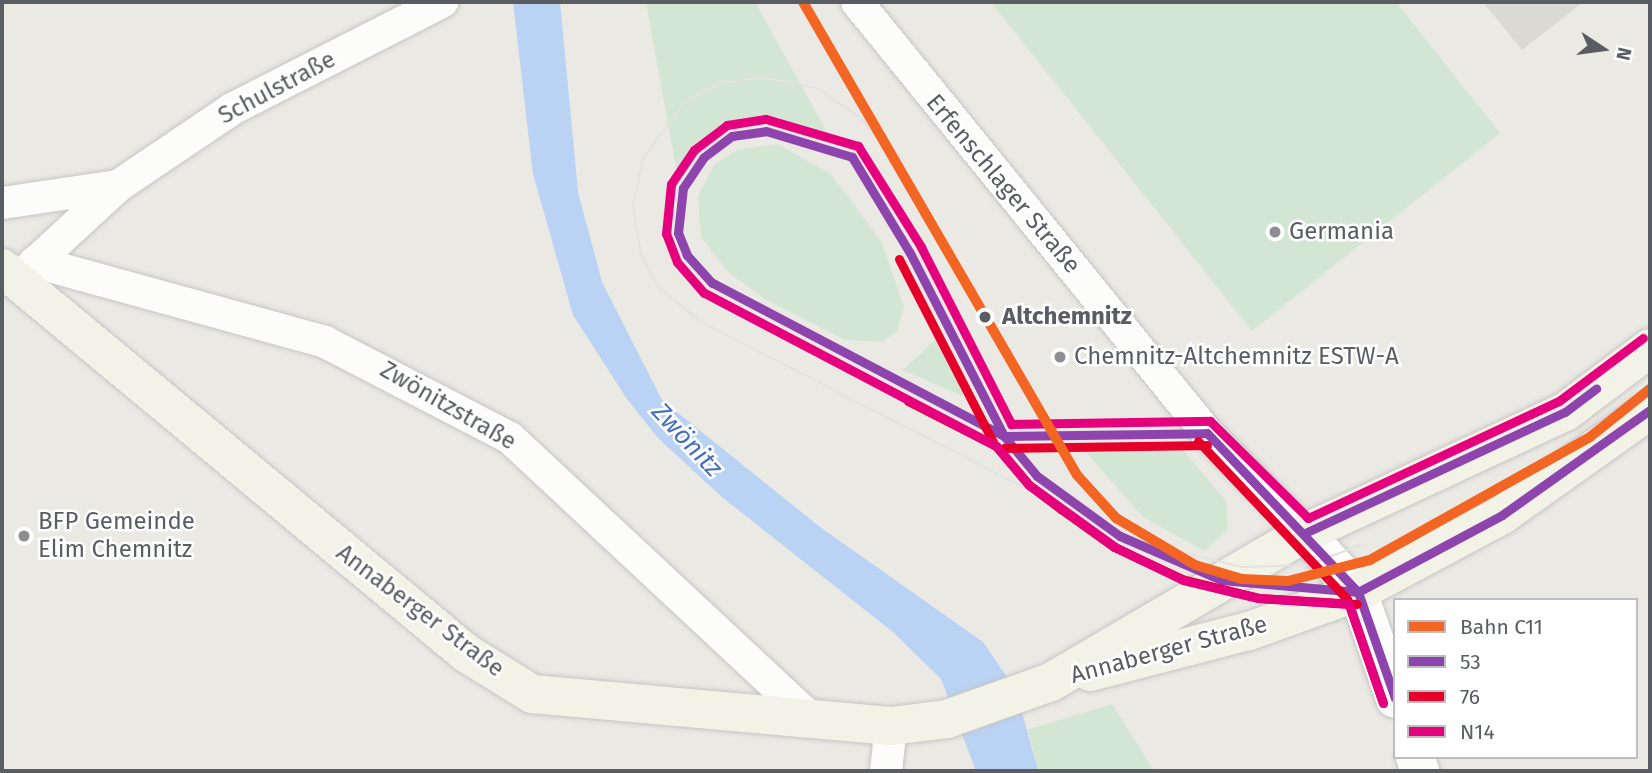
<!DOCTYPE html>
<meta charset="utf-8">
<style>
body{margin:0}
#map{position:relative;width:1652px;height:773px;overflow:hidden;background:#eae9e4;font-family:"Fira Sans",sans-serif}
div>[style]{position:absolute}
.industrial>*{inset:0;background:#dad9d4}
.green>*{inset:0;background:#d3e6d3}
.water>*{inset:0;background:#bad2f3}
.roads{filter:drop-shadow(0 0 2px #c6c5c5) drop-shadow(0 0 2px #c6c5c5)}
.street>*{height:32px;margin:-16px;padding:0 16px;transform-origin:16px;border-radius:16px;background:#fcfcfb}
.secondary>*{height:38px;margin:-19px;padding:0 19px;transform-origin:19px;border-radius:19px;background:#fcfcfb}
.primary>*{height:38px;margin:-19px;padding:0 19px;transform-origin:19px;border-radius:19px;background:#f2f2e7}
.tram>*{height:2px;margin:-1px;padding:0 1px;transform-origin:1px;border-radius:1px;background:#e2e2e1}
.bus-1>*{height:9px;margin:-4.5px;padding:0 4.5px;transform-origin:4.5px;border-radius:4.5px;background:#8e44ad}
.bus-2>*{height:9px;margin:-4.5px;padding:0 4.5px;transform-origin:4.5px;border-radius:4.5px;background:#e4002b}
.bus-3>*{height:9px;margin:-4.5px;padding:0 4.5px;transform-origin:4.5px;border-radius:4.5px;background:#e5007d}
.rail-1>*{height:10px;margin:-5px;padding:0 5px;transform-origin:5px;border-radius:5px;background:#f26522}
.dots>*{width:19px;height:19px;translate:-50% -50%;box-sizing:border-box;border:4px solid #fff;border-radius:50%}
span{translate:-50% -50%;white-space:nowrap;text-align:center;line-height:1.15;-webkit-text-stroke:5px #fff;paint-order:stroke}
.street-label{font-size:24px;color:#5a5d62}
.poi-label{font-size:24px;color:#5a5d62}
.left{translate:0 -50%;text-align:left}
.stop-label{font-size:24px;color:#5a5d62;font-weight:700}
.water-label{font-size:26px;color:#4970bb;font-style:italic}
.frame{position:absolute;inset:0;border:4px solid #5a5d62;pointer-events:none}
.legend{position:absolute;left:1393px;top:598px;width:245px;height:161px;box-sizing:border-box;background:#fff;border:2px solid #bdbec0;margin:0;padding:9px 12px;list-style:none;font-size:21px;color:#5a5d62}
.legend li{display:flex;align-items:center;gap:14px;height:35px}
.legend b{width:35px;border:2px solid #bdbec0}
.north{position:absolute;left:1568px;top:14px;width:70px;height:70px;-webkit-text-stroke:5px #fff;paint-order:stroke;rotate:103deg;font-size:19px;font-weight:700;line-height:28px;text-align:center;color:#5a5d62}
.north::after{content:'';display:block;margin:auto;width:24px;height:32px;background:#5a5d62;clip-path:polygon(50% 0,100% 100%,50% 72%,0 100%)}
</style>
<div id="map">
<div class="industrial">
<div style="clip-path:polygon(1483px 2px,1583px 2px,1522px 50px)"></div>
</div>
<div class="green">
<div style="clip-path:polygon(646px 2px,755px 2px,828px 134px,747px 117px,714px 129px,676px 168px)"></div>
<div style="clip-path:polygon(991px 2px,1396px 2px,1500px 133px,1252px 331px)"></div>
<div style="clip-path:polygon(777px 144px,831px 174px,881px 241px,904px 307px,897px 331px,882px 342px,845px 340px,763px 298px,727px 271px,701px 237px,698px 196px,714px 165px,737px 150px)"></div>
<div style="clip-path:polygon(935px 340px,965px 389px,962px 396px,903px 370px)"></div>
<div style="clip-path:polygon(1148px 442px,1177px 443px,1226px 501px,1228px 529px,1204px 551px,1143px 517px,1085px 451px)"></div>
<div style="clip-path:polygon(1112px 704px,1154px 771px,1000px 771px,1035px 758px,1028px 730px)"></div>
</div>
<div class="water">
<div style="clip-path:polygon(513px 2px,560px 2px,578px 192px,602px 282px,662px 400px,820px 527px,983px 642px,1016px 690px,1038px 771px,976px 771px,941px 679px,893px 632px,723px 498px,658px 438px,627px 399px,573px 315px,533px 174px)"></div>
</div>
<div class="roads">
<div class="street">
<div style="left:857px;top:2px;width:555px;rotate:50.92deg"></div>
<div style="left:1207px;top:433px;width:140px;rotate:45.6deg"></div>
<div style="left:2px;top:203px;width:116px;rotate:-8.4deg"></div>
<div style="left:35px;top:262px;width:301px;rotate:15.4deg"></div>
<div style="left:325px;top:342px;width:208px;rotate:27.4deg"></div>
<div style="left:510px;top:438px;width:412px;rotate:43deg"></div>
<div style="left:23px;top:274px;width:129px;rotate:-42.8deg"></div>
<div style="left:118px;top:186px;width:138px;rotate:-34deg"></div>
<div style="left:232px;top:109px;width:236px;rotate:-27deg"></div>
<div style="left:886px;top:771px;width:45px;rotate:-83.7deg"></div>
</div>
<div class="secondary">
<div style="left:1305px;top:533px;width:79px;rotate:48.1deg"></div>
<div style="left:1358px;top:592px;width:113px;rotate:70.9deg"></div>
<div style="left:1415px;top:757px;width:15px;rotate:70deg"></div>
</div>
<div class="primary">
<div style="left:2px;top:268px;width:603px;rotate:39.68deg"></div>
<div style="left:466px;top:653px;width:78px;rotate:31.8deg"></div>
<div style="left:532px;top:694px;width:360px;rotate:5.1deg"></div>
<div style="left:891px;top:726px;width:56px;rotate:-7.1deg"></div>
<div style="left:947px;top:719px;width:110px;rotate:-19.6deg"></div>
<div style="left:1051px;top:682px;width:294px;rotate:-30.4deg"></div>
<div style="left:1305px;top:533px;width:287px;rotate:-25deg"></div>
<div style="left:1565px;top:412px;width:106px;rotate:-37deg"></div>
<div style="left:1090px;top:672px;width:164px;rotate:-14.5deg"></div>
<div style="left:1249px;top:631px;width:116px;rotate:-19.7deg"></div>
<div style="left:1358px;top:592px;width:163px;rotate:-28.1deg"></div>
<div style="left:1502px;top:515px;width:181px;rotate:-35.4deg"></div>
</div>
</div>
<div class="tram">
<div style="left:896px;top:162px;width:55px;rotate:-128.3deg"></div>
<div style="left:862px;top:119px;width:55px;rotate:-145.4deg"></div>
<div style="left:817px;top:88px;width:57px;rotate:-168.9deg"></div>
<div style="left:761px;top:77px;width:44px;rotate:170.8deg"></div>
<div style="left:718px;top:84px;width:39px;rotate:151deg"></div>
<div style="left:684px;top:103px;width:69px;rotate:126.2deg"></div>
<div style="left:643px;top:159px;width:48px;rotate:102deg"></div>
<div style="left:633px;top:206px;width:50px;rotate:80.7deg"></div>
<div style="left:641px;top:255px;width:39px;rotate:61deg"></div>
<div style="left:660px;top:289px;width:53px;rotate:38.8deg"></div>
<div style="left:701px;top:322px;width:470px;rotate:27.1deg"></div>
<div style="left:1120px;top:536px;width:126px;rotate:14.3deg"></div>
<div style="left:1242px;top:567px;width:66px;rotate:-1.7deg"></div>
<div style="left:1308px;top:565px;width:59px;rotate:-20.9deg"></div>
</div>
<div class="bus-1">
<div style="left:766px;top:131px;width:90px;rotate:16.8deg"></div>
<div style="left:852px;top:157px;width:112px;rotate:58.9deg"></div>
<div style="left:910px;top:253px;width:206px;rotate:62.8deg"></div>
<div style="left:1004px;top:436px;width:330px;rotate:-152.3deg"></div>
<div style="left:712px;top:283px;width:38px;rotate:-132deg"></div>
<div style="left:687px;top:255px;width:24px;rotate:-112deg"></div>
<div style="left:678px;top:233px;width:45px;rotate:-83.7deg"></div>
<div style="left:683px;top:188px;width:37px;rotate:-56deg"></div>
<div style="left:704px;top:157px;width:35px;rotate:-37deg"></div>
<div style="left:732px;top:136px;width:34px;rotate:-8deg"></div>
<div style="left:1207px;top:433px;width:219px;rotate:46.5deg"></div>
<div style="left:1358px;top:592px;width:112px;rotate:70.8deg"></div>
<div style="left:1004px;top:436px;width:52px;rotate:50.5deg"></div>
<div style="left:1037px;top:476px;width:102px;rotate:35.9deg"></div>
<div style="left:1120px;top:536px;width:110px;rotate:23.5deg"></div>
<div style="left:1221px;top:580px;width:138px;rotate:5deg"></div>
<div style="left:1358px;top:592px;width:163px;rotate:-28.1deg"></div>
<div style="left:1502px;top:515px;width:181px;rotate:-35.4deg"></div>
<div style="left:1004px;top:436px;width:203px;rotate:-0.8deg"></div>
<div style="left:1305px;top:533px;width:287px;rotate:-25deg"></div>
<div style="left:1565px;top:412px;width:39px;rotate:-37deg"></div>
</div>
<div class="bus-2">
<div style="left:899px;top:259px;width:206px;rotate:62.8deg"></div>
<div style="left:908px;top:401px;width:99px;rotate:27.1deg"></div>
<div style="left:996px;top:446px;width:51px;rotate:49.8deg"></div>
<div style="left:1029px;top:485px;width:40px;rotate:37deg"></div>
<div style="left:1061px;top:509px;width:65px;rotate:35.6deg"></div>
<div style="left:1114px;top:547px;width:75px;rotate:25.2deg"></div>
<div style="left:1182px;top:579px;width:79px;rotate:13.9deg"></div>
<div style="left:1259px;top:598px;width:98px;rotate:3.5deg"></div>
<div style="left:1198px;top:441px;width:217px;rotate:46.7deg"></div>
<div style="left:1347px;top:599px;width:110px;rotate:70.9deg"></div>
<div style="left:1004px;top:448px;width:203px;rotate:-0.8deg"></div>
</div>
<div class="bus-3">
<div style="left:1383px;top:703px;width:105px;rotate:-109deg"></div>
<div style="left:1349px;top:604px;width:91px;rotate:-176.2deg"></div>
<div style="left:1258px;top:598px;width:77px;rotate:-166.5deg"></div>
<div style="left:1183px;top:580px;width:76px;rotate:-154.1deg"></div>
<div style="left:1115px;top:547px;width:106px;rotate:-144.2deg"></div>
<div style="left:1029px;top:485px;width:51px;rotate:-130.2deg"></div>
<div style="left:996px;top:446px;width:330px;rotate:-152.3deg"></div>
<div style="left:704px;top:293px;width:41px;rotate:-131.1deg"></div>
<div style="left:677px;top:262px;width:30px;rotate:-111deg"></div>
<div style="left:666px;top:234px;width:50px;rotate:-84.3deg"></div>
<div style="left:671px;top:184px;width:41px;rotate:-55.9deg"></div>
<div style="left:694px;top:150px;width:41px;rotate:-37.1deg"></div>
<div style="left:727px;top:125px;width:39px;rotate:-9deg"></div>
<div style="left:766px;top:119px;width:96px;rotate:16.4deg"></div>
<div style="left:858px;top:146px;width:119px;rotate:58deg"></div>
<div style="left:921px;top:247px;width:199px;rotate:63deg"></div>
<div style="left:1011px;top:424px;width:199px;rotate:-0.9deg"></div>
<div style="left:1210px;top:421px;width:138px;rotate:44.7deg"></div>
<div style="left:1308px;top:518px;width:277px;rotate:-25deg"></div>
<div style="left:1559px;top:401px;width:105px;rotate:-36.9deg"></div>
</div>
<div class="rail-1">
<div style="left:803px;top:2px;width:547px;rotate:59.92deg"></div>
<div style="left:1077px;top:475px;width:58px;rotate:47.8deg"></div>
<div style="left:1116px;top:518px;width:92px;rotate:30.7deg"></div>
<div style="left:1195px;top:565px;width:49px;rotate:16.6deg"></div>
<div style="left:1242px;top:579px;width:46px;rotate:2.5deg"></div>
<div style="left:1288px;top:581px;width:85px;rotate:-14.4deg"></div>
<div style="left:1370px;top:560px;width:252px;rotate:-29.2deg"></div>
<div style="left:1590px;top:437px;width:77px;rotate:-38.7deg"></div>
</div>
<div class="dots">
<div style="left:1275px;top:232px;background:#8c8e90"></div>
<div style="left:985px;top:317px;background:#5a5d62"></div>
<div style="left:1060px;top:357px;background:#8c8e90"></div>
<div style="left:24px;top:536px;background:#8c8e90"></div>
</div>
<div class="street-label">
<span style="left:277px;top:88px;rotate:-28deg">Schulstraße</span>
<span style="left:1003px;top:184px;rotate:50deg">Erfenschlager Straße</span>
<span style="left:448px;top:406px;rotate:30deg">Zwönitzstraße</span>
<span style="left:420px;top:611px;rotate:37deg">Annaberger Straße</span>
<span style="left:1169px;top:650px;rotate:-15deg">Annaberger Straße</span>
</div>
<div class="poi-label">
<span class="left" style="left:1289px;top:232px">Germania</span>
<span class="left" style="left:1074px;top:357px">Chemnitz-Altchemnitz ESTW-A</span>
<span class="left" style="left:38px;top:536px">BFP Gemeinde<br>Elim Chemnitz</span>
</div>
<div class="stop-label">
<span class="left" style="left:1002px;top:317px">Altchemnitz</span>
</div>
<div class="water-label">
<span style="left:687px;top:440px;rotate:47deg">Zwönitz</span>
</div>
<div class="frame"></div>
<ul class="legend">
<li><b style="height:9px;background:#f26522"></b>Bahn C11</li>
<li><b style="height:9px;background:#8e44ad"></b>53</li>
<li><b style="height:9px;background:#e4002b"></b>76</li>
<li><b style="height:9px;background:#e5007d"></b>N14</li>
</ul>
<div class="north">N</div>
</div>
